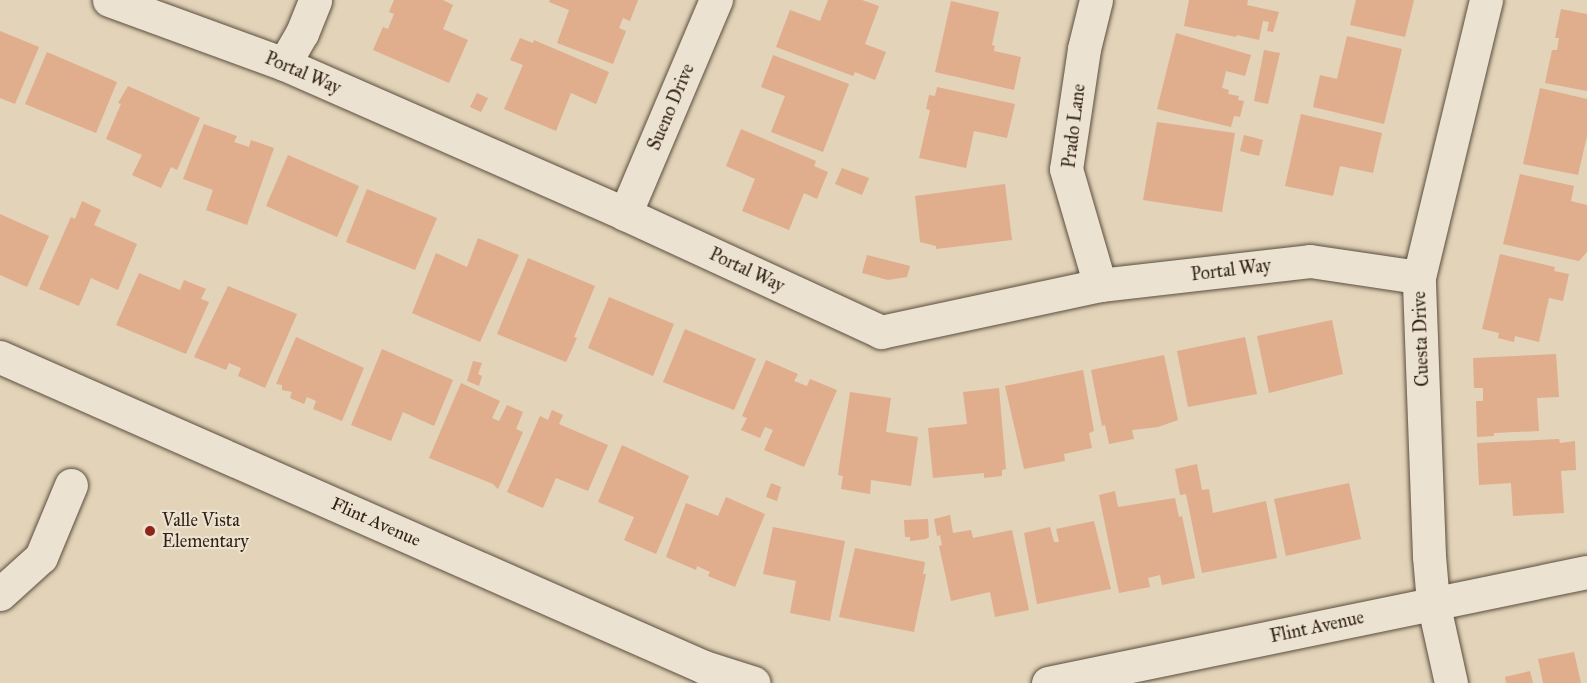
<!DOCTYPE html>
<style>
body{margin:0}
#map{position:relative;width:1587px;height:683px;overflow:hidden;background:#e2d3b9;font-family:"IM FELL Great Primer",serif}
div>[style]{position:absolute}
.building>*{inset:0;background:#e0ad8d}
.roads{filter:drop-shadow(0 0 2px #5c4e3c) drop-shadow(0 0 2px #5c4e3c)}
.minor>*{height:33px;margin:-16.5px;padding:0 16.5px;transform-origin:16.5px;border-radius:16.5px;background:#ece2d2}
.dots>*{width:16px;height:16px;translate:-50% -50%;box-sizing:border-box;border:3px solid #ece2d2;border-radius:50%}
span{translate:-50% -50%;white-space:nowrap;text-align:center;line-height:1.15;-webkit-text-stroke:4.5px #ece2d2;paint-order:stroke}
.street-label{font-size:18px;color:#302112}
.poi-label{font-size:18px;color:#302112}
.left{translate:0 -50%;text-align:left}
</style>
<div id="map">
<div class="building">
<div style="clip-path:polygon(394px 0,443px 0,453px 5px,443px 29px,468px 40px,449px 83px,373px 50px,383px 27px,388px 29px,394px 14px,389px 12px)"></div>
<div style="clip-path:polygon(550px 0,638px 0,630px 21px,623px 18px,619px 28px,626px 31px,613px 64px,557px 43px,569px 10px,549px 2px)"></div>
<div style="clip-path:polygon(828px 0,862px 0,879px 6px,865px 44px,886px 52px,875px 80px,855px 72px,853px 76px,776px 47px,790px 10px,820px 21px)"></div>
<div style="clip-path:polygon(1189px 0,1248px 0,1247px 5px,1279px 12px,1273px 32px,1267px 31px,1269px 22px,1263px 21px,1259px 40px,1237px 35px,1236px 37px,1184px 26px)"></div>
<div style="clip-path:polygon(1356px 0,1414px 0,1405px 37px,1350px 25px)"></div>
<div style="clip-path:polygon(951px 1px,999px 12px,992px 45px,995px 46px,994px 51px,1021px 57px,1014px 90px,935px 72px)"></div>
<div style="clip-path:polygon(1561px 9px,1587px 14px,1587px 91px,1545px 83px,1552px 50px,1557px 50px,1559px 38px,1555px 38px)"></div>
<div style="clip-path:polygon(0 31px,39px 47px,15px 104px,0 98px)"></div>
<div style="clip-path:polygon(1176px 33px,1251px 55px,1245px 76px,1226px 71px,1222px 88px,1229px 90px,1228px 94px,1239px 96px,1238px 100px,1244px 101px,1240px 117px,1234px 116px,1231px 127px,1157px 109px)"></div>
<div style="clip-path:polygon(1347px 36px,1402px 49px,1384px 124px,1313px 107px,1320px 75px,1337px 79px)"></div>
<div style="clip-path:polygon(520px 38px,533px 43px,534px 40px,609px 72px,596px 104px,571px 93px,556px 131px,504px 109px,523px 65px,510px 60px)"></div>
<div style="clip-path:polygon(1264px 50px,1280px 53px,1268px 104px,1254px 101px)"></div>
<div style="clip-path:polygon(47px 52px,117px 82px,96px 133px,25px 104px)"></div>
<div style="clip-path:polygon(773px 55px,849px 84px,823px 152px,771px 132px,785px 96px,761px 87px)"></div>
<div style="clip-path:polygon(128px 86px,200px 118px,177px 170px,171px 167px,161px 188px,132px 175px,142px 155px,106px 139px,121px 104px,118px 103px)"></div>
<div style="clip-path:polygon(937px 87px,1015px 104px,1007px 138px,974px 131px,966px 168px,919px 158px,930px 110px,926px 109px,929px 95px,935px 96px)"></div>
<div style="clip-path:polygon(1540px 88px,1587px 99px,1587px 136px,1578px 175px,1523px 164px)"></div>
<div style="clip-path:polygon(477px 93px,488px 98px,481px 112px,470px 107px)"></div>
<div style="clip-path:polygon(1301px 114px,1382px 133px,1373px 173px,1340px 166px,1333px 196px,1285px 186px)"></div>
<div style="clip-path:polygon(1157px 122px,1235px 133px,1222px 212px,1143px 200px)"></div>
<div style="clip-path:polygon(204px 124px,237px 136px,234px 142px,249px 147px,251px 140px,274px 148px,247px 225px,206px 210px,213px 190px,183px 179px)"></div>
<div style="clip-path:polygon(741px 129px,816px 161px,814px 166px,828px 172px,817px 199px,804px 193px,789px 230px,742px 211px,755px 179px,726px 166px)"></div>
<div style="clip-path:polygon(1244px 135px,1263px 140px,1259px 156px,1240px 151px)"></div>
<div style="clip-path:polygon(288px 155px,359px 186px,337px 237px,266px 206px)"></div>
<div style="clip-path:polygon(842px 168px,869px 178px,862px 195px,835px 184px)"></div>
<div style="clip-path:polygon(1520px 174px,1574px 186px,1571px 201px,1587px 205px,1587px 252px,1579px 261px,1503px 244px)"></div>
<div style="clip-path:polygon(1005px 184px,1012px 240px,936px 249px,936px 246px,920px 242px,915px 196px)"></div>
<div style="clip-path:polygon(367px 189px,437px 218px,415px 270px,346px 242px)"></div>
<div style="clip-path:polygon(82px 201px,101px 210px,94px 225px,137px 244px,118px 290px,91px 278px,79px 306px,39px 289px,71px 217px,75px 219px)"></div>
<div style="clip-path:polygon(0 214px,49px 236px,27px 287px,0 275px)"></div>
<div style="clip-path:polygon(478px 238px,519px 255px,480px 342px,412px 313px,436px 253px,467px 267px)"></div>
<div style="clip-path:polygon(1500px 254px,1555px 267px,1554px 271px,1569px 274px,1563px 301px,1549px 298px,1539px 342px,1515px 336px,1514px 342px,1498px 338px,1499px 333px,1482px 329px)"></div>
<div style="clip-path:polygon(867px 255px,910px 266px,907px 277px,888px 280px,862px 273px)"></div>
<div style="clip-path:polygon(528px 258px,595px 286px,574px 337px,577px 338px,566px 362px,497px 334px)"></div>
<div style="clip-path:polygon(139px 273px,180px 290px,184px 280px,206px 289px,201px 299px,209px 302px,186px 354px,116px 325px)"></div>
<div style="clip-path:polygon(228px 286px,297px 314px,265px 388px,238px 376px,241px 368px,229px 363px,226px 370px,194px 357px)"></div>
<div style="clip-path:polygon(609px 297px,674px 324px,653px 376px,588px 348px)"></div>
<div style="clip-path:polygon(1332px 320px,1343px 374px,1269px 393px,1257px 336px)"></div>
<div style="clip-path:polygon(685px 329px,756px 359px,734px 410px,663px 382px)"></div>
<div style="clip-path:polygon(296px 337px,364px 368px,342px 421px,313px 409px,316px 401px,307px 397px,304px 404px,290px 398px,292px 392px,282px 390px,282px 385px,276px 384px)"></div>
<div style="clip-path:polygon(1245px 337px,1257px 394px,1188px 407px,1177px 351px)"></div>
<div style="clip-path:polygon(382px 349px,453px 380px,434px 426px,403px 412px,391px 441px,351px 425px)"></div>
<div style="clip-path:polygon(1556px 354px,1559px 397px,1537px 398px,1539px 431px,1494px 433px,1494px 436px,1477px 437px,1476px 401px,1483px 401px,1483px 388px,1474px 388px,1473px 358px)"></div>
<div style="clip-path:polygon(1164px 355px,1178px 420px,1158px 427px,1132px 430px,1134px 439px,1109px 444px,1105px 425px,1102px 426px,1091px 370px)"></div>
<div style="clip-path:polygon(766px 360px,798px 374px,794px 381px,807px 386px,810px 379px,837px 390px,804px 467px,764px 450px,773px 430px,765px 427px,760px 438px,741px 430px,747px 418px,742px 416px)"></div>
<div style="clip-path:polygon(473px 361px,482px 363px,478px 374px,482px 376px,479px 386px,467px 381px)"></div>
<div style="clip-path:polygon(1083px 370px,1094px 431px,1089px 433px,1092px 448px,1064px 454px,1065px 461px,1024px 469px,1005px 386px)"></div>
<div style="clip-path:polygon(461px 383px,500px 401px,492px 418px,499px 421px,507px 405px,523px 412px,516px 429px,523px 432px,498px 489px,493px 484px,429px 458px)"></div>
<div style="clip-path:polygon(999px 388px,1006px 469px,1002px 470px,1002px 476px,984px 478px,984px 473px,933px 478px,928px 428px,967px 424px,963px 392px)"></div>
<div style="clip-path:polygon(850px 392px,891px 398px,886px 432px,918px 437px,911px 486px,871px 480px,870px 494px,841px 489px,843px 476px,838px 475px)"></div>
<div style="clip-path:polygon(552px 410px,563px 415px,559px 424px,608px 445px,588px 491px,556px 478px,543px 508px,507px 492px,540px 416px,548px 420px)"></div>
<div style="clip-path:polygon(1559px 439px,1560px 443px,1575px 441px,1576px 470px,1561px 471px,1564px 513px,1513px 516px,1511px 483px,1479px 485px,1477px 443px)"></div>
<div style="clip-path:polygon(622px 445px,689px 476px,656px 554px,624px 540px,634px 517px,598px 502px)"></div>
<div style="clip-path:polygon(1197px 464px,1202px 490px,1209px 489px,1213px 513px,1266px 501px,1277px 558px,1202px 573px,1186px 494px,1180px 495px,1175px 469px)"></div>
<div style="clip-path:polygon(771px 483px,781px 487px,777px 501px,766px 497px)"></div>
<div style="clip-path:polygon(1349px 483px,1361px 539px,1286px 556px,1274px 499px)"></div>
<div style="clip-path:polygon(1115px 491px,1118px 507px,1175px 498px,1179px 517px,1182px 516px,1195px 578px,1162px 585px,1160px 575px,1148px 578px,1150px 587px,1119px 593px,1099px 495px)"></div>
<div style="clip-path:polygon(726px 497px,765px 514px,735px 587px,708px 576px,710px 572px,697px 566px,696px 570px,666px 557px,686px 503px,718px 516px)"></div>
<div style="clip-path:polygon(950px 515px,953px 533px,971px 530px,973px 538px,1012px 530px,1029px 610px,995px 617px,990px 592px,951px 601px,939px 546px,942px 545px,940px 535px,937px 536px,934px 519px)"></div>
<div style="clip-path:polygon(928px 519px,929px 537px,926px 539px,910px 541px,910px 537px,905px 537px,904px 520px)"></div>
<div style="clip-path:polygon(1094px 521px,1111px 589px,1037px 604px,1024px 533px,1050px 527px,1054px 542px,1059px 542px,1056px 529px)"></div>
<div style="clip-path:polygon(773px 527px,845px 541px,830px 621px,790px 613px,796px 581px,763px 574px)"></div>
<div style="clip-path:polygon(855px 548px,925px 562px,923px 574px,926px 574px,914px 632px,839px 617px)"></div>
<div style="clip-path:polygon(1574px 652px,1581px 683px,1543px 683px,1538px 659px)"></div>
<div style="clip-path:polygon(1530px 671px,1533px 683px,1506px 683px,1505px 677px)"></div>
</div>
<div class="roads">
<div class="minor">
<div style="left:109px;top:0;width:186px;rotate:20.1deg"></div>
<div style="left:284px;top:64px;width:373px;rotate:23.7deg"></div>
<div style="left:625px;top:214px;width:282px;rotate:24.7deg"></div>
<div style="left:881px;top:332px;width:224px;rotate:-12.1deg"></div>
<div style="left:1100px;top:285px;width:211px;rotate:-6.5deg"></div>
<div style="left:1310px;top:261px;width:110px;rotate:8.4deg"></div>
<div style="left:1096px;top:0;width:50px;rotate:103.8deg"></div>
<div style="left:1084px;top:49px;width:121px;rotate:98.5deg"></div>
<div style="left:1066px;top:169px;width:121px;rotate:73.7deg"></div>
<div style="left:284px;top:64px;width:36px;rotate:-60deg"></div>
<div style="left:302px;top:33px;width:35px;rotate:-68deg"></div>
<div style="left:625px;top:214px;width:233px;rotate:-67deg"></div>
<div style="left:0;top:357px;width:769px;rotate:23.77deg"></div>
<div style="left:704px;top:667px;width:52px;rotate:17.7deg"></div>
<div style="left:0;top:594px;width:55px;rotate:-42.1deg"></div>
<div style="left:41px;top:557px;width:78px;rotate:-67.4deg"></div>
<div style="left:1048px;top:683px;width:550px;rotate:-11.64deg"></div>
<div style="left:1451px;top:683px;width:83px;rotate:-102.5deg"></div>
<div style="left:1433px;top:602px;width:46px;rotate:-95deg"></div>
<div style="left:1429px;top:556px;width:279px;rotate:-92.1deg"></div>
<div style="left:1419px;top:277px;width:285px;rotate:-76.4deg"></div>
</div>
</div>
<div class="dots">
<div style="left:150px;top:531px;background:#8f2418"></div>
</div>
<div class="street-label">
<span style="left:303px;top:73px;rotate:23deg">Portal Way</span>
<span style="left:671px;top:107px;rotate:-67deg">Sueno Drive</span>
<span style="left:1074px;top:126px;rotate:-83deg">Prado Lane</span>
<span style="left:747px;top:270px;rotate:25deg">Portal Way</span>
<span style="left:1231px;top:270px;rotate:-7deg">Portal Way</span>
<span style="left:1421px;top:339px;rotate:-92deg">Cuesta Drive</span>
<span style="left:376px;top:522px;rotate:24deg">Flint Avenue</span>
<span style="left:1317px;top:627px;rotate:-12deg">Flint Avenue</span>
</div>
<div class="poi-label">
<span class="left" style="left:162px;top:531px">Valle Vista<br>Elementary</span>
</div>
</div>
